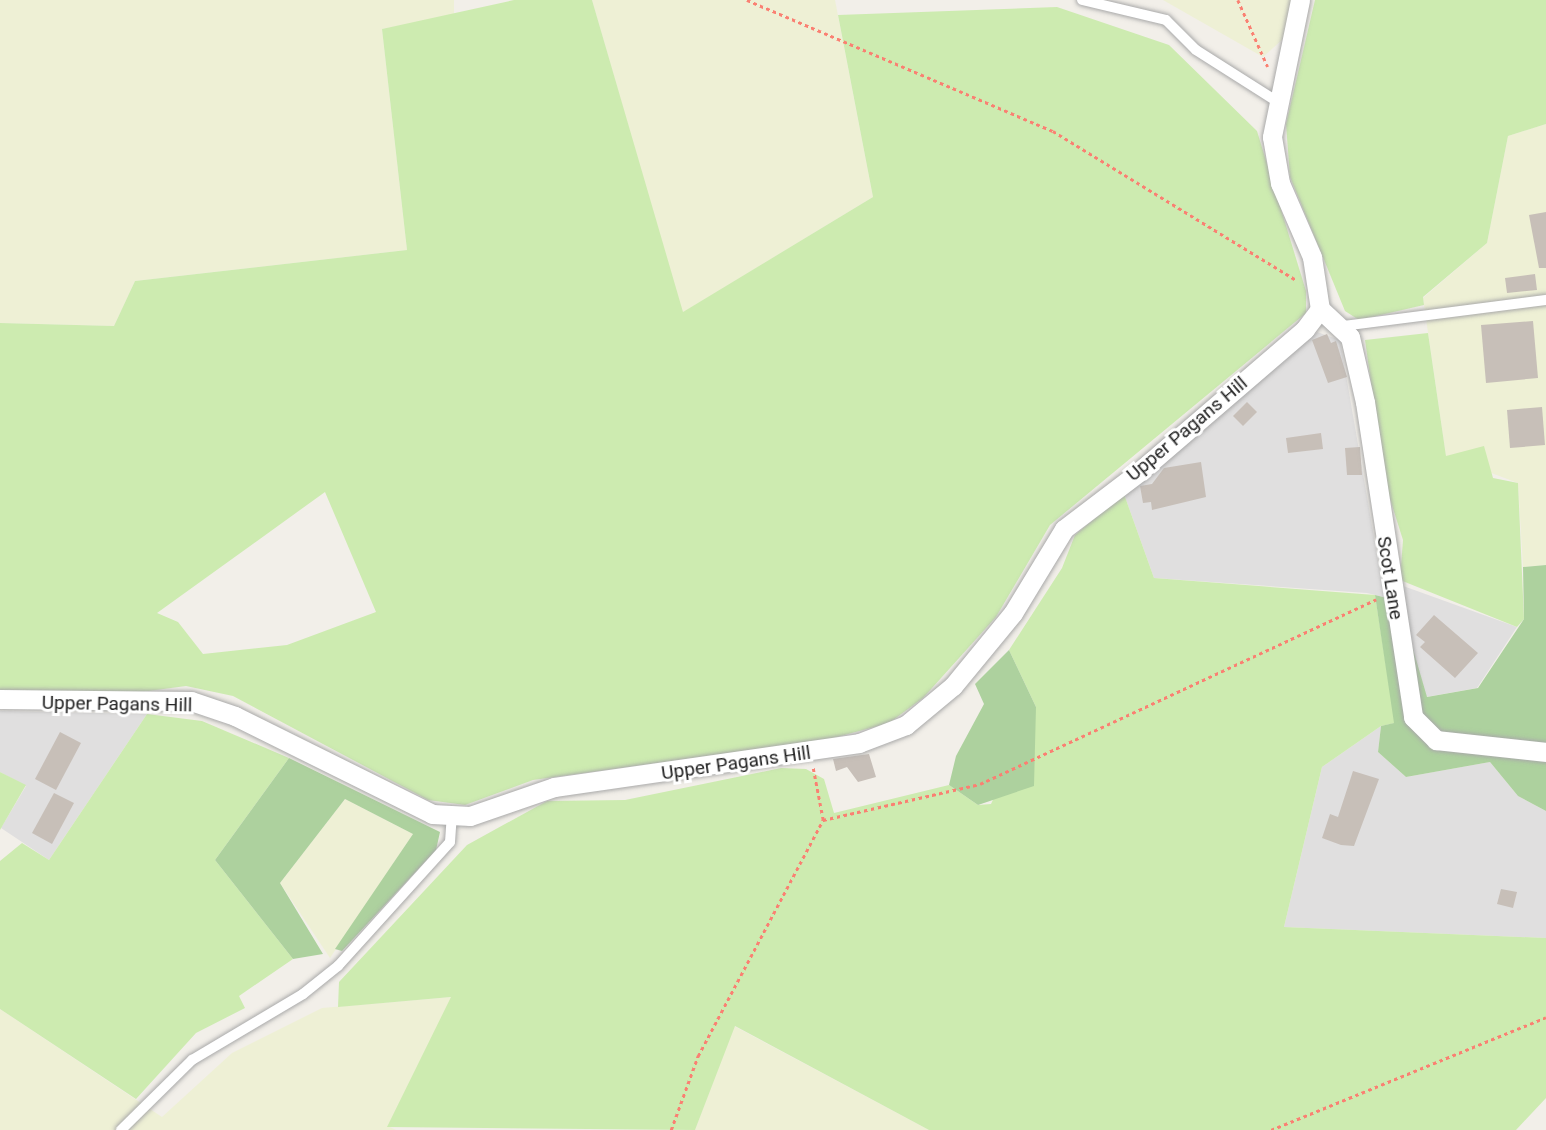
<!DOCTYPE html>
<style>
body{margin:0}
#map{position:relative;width:1546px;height:1130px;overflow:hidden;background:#f2efe9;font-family:Roboto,sans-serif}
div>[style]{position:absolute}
.residential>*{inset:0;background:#e0dfdf}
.farmland>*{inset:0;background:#eef0d5}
.grass>*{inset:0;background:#cdebb0}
.forest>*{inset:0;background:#add19e}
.building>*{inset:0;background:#c7bfb8}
.path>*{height:2.5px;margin-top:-1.25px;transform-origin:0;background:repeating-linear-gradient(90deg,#fa8072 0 3.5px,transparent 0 7px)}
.roads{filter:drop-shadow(0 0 2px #a9a9a9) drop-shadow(0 0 2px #a9a9a9)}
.service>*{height:10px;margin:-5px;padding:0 5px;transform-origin:5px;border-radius:5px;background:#fff}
.minor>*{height:19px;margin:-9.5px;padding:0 9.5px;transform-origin:9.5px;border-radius:9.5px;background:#fff}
span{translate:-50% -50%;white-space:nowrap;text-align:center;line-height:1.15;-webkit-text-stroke:6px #fff;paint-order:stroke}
.street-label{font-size:19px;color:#222}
</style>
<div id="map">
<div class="residential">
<div style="clip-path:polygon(1317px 332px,1340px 340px,1381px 578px,1517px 627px,1477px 688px,1426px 697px,1399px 601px,1367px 593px,1154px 578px,1124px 494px)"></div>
<div style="clip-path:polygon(0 711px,147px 714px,49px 860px,1px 828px,26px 786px,0 772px)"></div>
<div style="clip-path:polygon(1381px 726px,1378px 752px,1406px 777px,1490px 762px,1518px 796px,1546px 811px,1546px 938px,1284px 927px,1322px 767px)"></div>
</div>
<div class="farmland">
<div style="clip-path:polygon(0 0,454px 0,454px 15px,382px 29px,407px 250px,135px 281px,114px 326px,0 323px)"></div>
<div style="clip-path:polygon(592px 0,835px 0,873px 197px,682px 313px)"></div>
<div style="clip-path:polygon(1163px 0,1299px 0,1293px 30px,1263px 57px)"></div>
<div style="clip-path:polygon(1546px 124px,1546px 565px,1523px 567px,1518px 483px,1446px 456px,1423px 298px,1487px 243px,1508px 136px)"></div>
<div style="clip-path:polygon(345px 799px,413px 834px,330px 958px,280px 883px)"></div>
<div style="clip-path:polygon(452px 997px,388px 1126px,396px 1130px,0 1130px,0 1009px,162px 1117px,232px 1053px,322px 1008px)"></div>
<div style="clip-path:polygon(734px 1026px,929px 1130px,695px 1130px)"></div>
</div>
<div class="grass">
<div style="clip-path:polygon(evenodd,514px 0,592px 0,683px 312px,873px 197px,838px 15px,1057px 7px,1169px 45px,1257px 131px,1306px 291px,1306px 313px,1050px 525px,996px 617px,923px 698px,889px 723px,826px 740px,533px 780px,465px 805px,428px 800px,233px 696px,186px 686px,126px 694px,0 690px,0 323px,114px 326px,135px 281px,407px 250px,382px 29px,514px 0,325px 492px,376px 612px,287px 645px,203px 654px,178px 622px,157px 613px,325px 492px)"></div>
<div style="clip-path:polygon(1315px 0,1546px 0,1546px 124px,1508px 136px,1487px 243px,1423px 297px,1424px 305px,1359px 320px,1345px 311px,1290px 177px,1286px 124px)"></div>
<div style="clip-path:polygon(1428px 333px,1446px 456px,1484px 446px,1493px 478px,1518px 483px,1524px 619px,1517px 627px,1400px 580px,1403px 540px,1385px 483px,1365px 340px)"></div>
<div style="clip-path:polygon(1124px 494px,1154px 578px,1375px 595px,1395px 723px,1381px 726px,1322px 767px,1284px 927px,1546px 938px,1546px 1098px,1516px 1130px,929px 1130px,735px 1026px,695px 1130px,387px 1127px,451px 997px,338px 1007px,339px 982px,467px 845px,547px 801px,625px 800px,781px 768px,806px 769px,824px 779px,834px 813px,949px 785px,978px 805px,991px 804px,1036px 707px,1009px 650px,1062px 568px,1075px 535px)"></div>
<div style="clip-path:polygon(147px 714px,202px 721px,289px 758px,215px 860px,293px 959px,239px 996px,245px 1008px,196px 1033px,136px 1099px,0 1009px,0 861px,22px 843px,49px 860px)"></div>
<div style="clip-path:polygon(0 772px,26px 785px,0 830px)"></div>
</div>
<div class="forest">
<div style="clip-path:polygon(1546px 565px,1546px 811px,1518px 796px,1490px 762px,1406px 777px,1378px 752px,1381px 726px,1394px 723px,1375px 595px,1399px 601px,1427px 697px,1478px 688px,1524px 619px,1523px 567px)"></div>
<div style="clip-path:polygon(1009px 650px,1036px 707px,1034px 786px,978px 805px,949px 785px,956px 756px,984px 704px,975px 684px)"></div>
<div style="clip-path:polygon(289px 758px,440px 832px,436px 850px,342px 951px,335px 949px,413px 834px,345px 799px,280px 883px,323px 954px,293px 959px,215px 860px)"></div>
</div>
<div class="building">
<div style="clip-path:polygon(1546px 212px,1546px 268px,1539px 268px,1529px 215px)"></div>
<div style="clip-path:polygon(1535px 274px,1537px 290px,1507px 293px,1505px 278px)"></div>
<div style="clip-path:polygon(1533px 321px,1538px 378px,1486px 383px,1481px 325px)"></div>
<div style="clip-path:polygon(1327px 334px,1331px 343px,1336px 341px,1347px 377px,1328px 383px,1312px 340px)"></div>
<div style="clip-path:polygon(1247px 402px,1257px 412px,1243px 426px,1233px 416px)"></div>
<div style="clip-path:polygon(1542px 407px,1545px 445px,1510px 448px,1507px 410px)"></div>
<div style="clip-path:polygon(1321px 433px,1323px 449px,1288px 453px,1286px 438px)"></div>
<div style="clip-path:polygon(1360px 447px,1362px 475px,1347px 475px,1345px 448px)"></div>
<div style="clip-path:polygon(1201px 462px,1206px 497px,1152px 510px,1151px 502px,1143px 503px,1140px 486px,1152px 484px,1164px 468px)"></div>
<div style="clip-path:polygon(1434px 615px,1478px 653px,1455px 678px,1420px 647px,1425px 642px,1416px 635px)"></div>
<div style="clip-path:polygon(60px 732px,81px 743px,56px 790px,35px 779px)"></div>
<div style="clip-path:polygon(869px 754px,876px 777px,858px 782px,847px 767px,836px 771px,833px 759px)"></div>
<div style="clip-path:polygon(1353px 771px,1379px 779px,1354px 846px,1341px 845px,1322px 838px,1330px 814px,1338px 817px)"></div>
<div style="clip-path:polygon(54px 793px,74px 803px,52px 844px,32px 833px)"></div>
<div style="clip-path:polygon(1501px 889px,1517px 892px,1513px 908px,1497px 904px)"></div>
</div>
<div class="path">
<div style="left:747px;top:0;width:333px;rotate:23.2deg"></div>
<div style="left:1053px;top:131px;width:285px;rotate:31.5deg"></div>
<div style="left:1238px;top:0;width:73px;rotate:65.9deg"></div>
<div style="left:823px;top:820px;width:161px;rotate:-12.9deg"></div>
<div style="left:980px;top:784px;width:437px;rotate:-25deg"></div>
<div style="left:671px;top:1130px;width:79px;rotate:-70deg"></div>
<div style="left:698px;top:1056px;width:267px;rotate:-62.1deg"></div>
<div style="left:823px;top:820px;width:53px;rotate:-100.9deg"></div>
<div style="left:1271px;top:1130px;width:297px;rotate:-22.3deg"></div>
</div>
<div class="roads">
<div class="service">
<div style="left:1082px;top:0;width:86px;rotate:13.4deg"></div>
<div style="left:1166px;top:20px;width:42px;rotate:45deg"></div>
<div style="left:1196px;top:50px;width:97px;rotate:32.4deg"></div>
<div style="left:1343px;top:326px;width:205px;rotate:-7.3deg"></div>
<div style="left:121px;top:1130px;width:100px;rotate:-44.6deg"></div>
<div style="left:192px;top:1060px;width:129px;rotate:-30.7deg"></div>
<div style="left:303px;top:994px;width:45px;rotate:-38.7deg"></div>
<div style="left:338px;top:966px;width:167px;rotate:-47.9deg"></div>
<div style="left:450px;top:842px;width:27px;rotate:-86deg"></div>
</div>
<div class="minor">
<div style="left:1300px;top:0;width:140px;rotate:101.6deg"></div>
<div style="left:1272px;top:137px;width:47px;rotate:80.1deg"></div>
<div style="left:1280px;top:183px;width:81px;rotate:66.6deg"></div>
<div style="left:1312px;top:257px;width:53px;rotate:81.3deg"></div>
<div style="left:1320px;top:309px;width:41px;rotate:43deg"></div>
<div style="left:1350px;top:337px;width:67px;rotate:77deg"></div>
<div style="left:1365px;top:402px;width:319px;rotate:81.3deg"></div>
<div style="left:1413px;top:717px;width:33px;rotate:45deg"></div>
<div style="left:1436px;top:740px;width:111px;rotate:6.2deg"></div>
<div style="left:0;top:699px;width:191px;rotate:0.6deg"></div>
<div style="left:191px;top:701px;width:46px;rotate:18.8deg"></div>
<div style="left:235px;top:716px;width:220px;rotate:26.4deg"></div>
<div style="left:432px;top:814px;width:38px;rotate:3deg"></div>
<div style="left:470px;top:816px;width:89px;rotate:-19deg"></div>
<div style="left:554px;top:787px;width:308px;rotate:-8.2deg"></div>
<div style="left:859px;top:743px;width:50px;rotate:-21deg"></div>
<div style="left:906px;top:725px;width:61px;rotate:-39.7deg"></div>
<div style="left:953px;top:686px;width:94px;rotate:-50.6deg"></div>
<div style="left:1013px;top:613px;width:98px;rotate:-58.7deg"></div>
<div style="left:1064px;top:529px;width:94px;rotate:-37.2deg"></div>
<div style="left:1139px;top:472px;width:219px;rotate:-40.7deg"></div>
<div style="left:1305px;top:329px;width:25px;rotate:-53deg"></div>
</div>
</div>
<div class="street-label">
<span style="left:1187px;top:429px;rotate:-40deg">Upper Pagans Hill</span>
<span style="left:1390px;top:578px;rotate:81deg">Scot Lane</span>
<span style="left:117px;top:704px;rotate:1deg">Upper Pagans Hill</span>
<span style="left:736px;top:763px;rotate:-8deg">Upper Pagans Hill</span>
</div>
</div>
